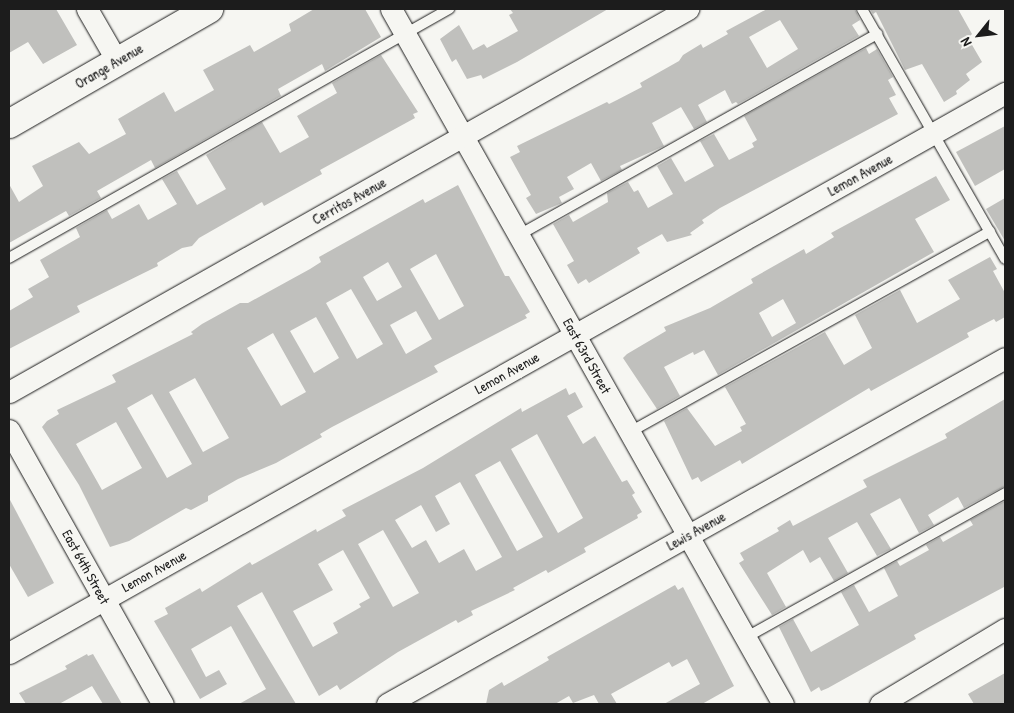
<!DOCTYPE html>
<style>
body{margin:0}
#map{position:relative;width:1014px;height:713px;overflow:hidden;background:#f6f6f2;font-family:"Patrick Hand",sans-serif}
div>[style]{position:absolute}
.building>*{inset:0;background:#c0c0bd}
.roads{filter:drop-shadow(0 0 1px #1c1c1c) drop-shadow(0 0 1px #1c1c1c)}
.lane>*{height:10px;margin:-5px;padding:0 5px;transform-origin:5px;border-radius:5px;background:#f6f6f2}
.street>*{height:21px;margin:-10.5px;padding:0 10.5px;transform-origin:10.5px;border-radius:10.5px;background:#f6f6f2}
.secondary>*{height:28px;margin:-14px;padding:0 14px;transform-origin:14px;border-radius:14px;background:#f6f6f2}
span{translate:-50% -50%;white-space:nowrap;text-align:center;line-height:1.15;-webkit-text-stroke:5px #f6f6f2;paint-order:stroke}
.street-label{font-size:14px;color:#1c1c1c}
.frame{position:absolute;inset:0;border:10px solid #1c1c1c;pointer-events:none}
.north{position:absolute;left:954px;top:10px;width:50px;height:50px;-webkit-text-stroke:4px #f6f6f2;paint-order:stroke;rotate:241deg;font-size:14px;font-weight:700;line-height:20px;text-align:center;color:#1c1c1c}
.north::after{content:'';display:block;margin:auto;width:18px;height:22px;background:#1c1c1c;clip-path:polygon(50% 0,100% 100%,50% 72%,0 100%)}
</style>
<div id="map">
<div class="building">
<div style="clip-path:polygon(9px 9px,56px 9px,77px 45px,43px 64px,28px 42px,9px 53px)"></div>
<div style="clip-path:polygon(314px 9px,365px 9px,381px 37px,325px 71px,322px 64px,278px 89px,281px 96px,155px 168px,151px 160px,97px 191px,101px 198px,69px 216px,66px 211px,9px 243px,9px 184px,19px 202px,43px 186px,32px 166px,79px 142px,89px 154px,126px 134px,118px 119px,164px 92px,175px 112px,214px 90px,203px 70px,250px 45px,254px 52px,291px 31px,289px 24px)"></div>
<div style="clip-path:polygon(510px 9px,608px 9px,517px 62px,483px 79px,481px 75px,467px 79px,456px 59px,452px 62px,440px 39px,459px 25px,473px 50px,484px 44px,487px 48px,518px 31px,509px 15px,513px 13px)"></div>
<div style="clip-path:polygon(evenodd,767px 9px,855px 9px,860px 20px,852px 25px,859px 36px,738px 104px,736px 102px,732px 104px,725px 90px,698px 105px,707px 122px,694px 129px,681px 107px,652px 123px,664px 146px,620px 166px,622px 170px,601px 181px,591px 163px,567px 177px,574px 189px,559px 197px,562px 203px,536px 214px,526px 198px,531px 195px,510px 157px,520px 152px,517px 146px,607px 102px,609px 104px,617px 100px,642px 87px,640px 83px,679px 61px,683px 55px,701px 44px,703px 48px,728px 34px,726px 31px,767px 9px,780px 20px,798px 49px,767px 68px,749px 37px,780px 20px)"></div>
<div style="clip-path:polygon(870px 9px,958px 9px,972px 34px,968px 38px,982px 62px,966px 74px,970px 80px,956px 91px,957px 94px,944px 102px,922px 64px,905px 70px,876px 12px,873px 14px)"></div>
<div style="clip-path:polygon(866px 48px,869px 54px,877px 49px,893px 77px,888px 80px,896px 95px,889px 98px,898px 114px,720px 208px,702px 220px,704px 223px,690px 233px,692px 235px,667px 242px,662px 234px,637px 248px,640px 253px,589px 283px,586px 279px,578px 284px,567px 265px,574px 261px,553px 224px,569px 215px,573px 222px,608px 202px,607px 193px,628px 182px,634px 192px,638px 190px,648px 208px,673px 194px,657px 166px,671px 158px,685px 182px,714px 166px,700px 141px,714px 134px,729px 160px,754px 147px,752px 143px,757px 140px,744px 116px)"></div>
<div style="clip-path:polygon(381px 55px,418px 112px,413px 114px,415px 118px,320px 170px,322px 174px,264px 206px,262px 202px,199px 238px,192px 246px,182px 248px,157px 263px,158px 266px,77px 306px,80px 312px,9px 349px,9px 311px,33px 297px,28px 289px,49px 277px,40px 260px,80px 237px,76px 228px,107px 210px,112px 219px,139px 204px,148px 220px,177px 204px,162px 179px,177px 171px,197px 205px,226px 189px,206px 155px,262px 122px,280px 153px,309px 137px,297px 116px,337px 93px,332px 83px)"></div>
<div style="clip-path:polygon(1005px 126px,1005px 169px,975px 186px,956px 152px)"></div>
<div style="clip-path:polygon(evenodd,936px 176px,950px 200px,915px 219px,934px 252px,718px 375px,704px 350px,694px 355px,693px 352px,664px 367px,680px 396px,657px 409px,623px 358px,627px 354px,666px 331px,664px 327px,710px 308px,753px 283px,751px 279px,804px 249px,806px 254px,834px 237px,831px 233px,936px 176px,783px 299px,796px 323px,772px 337px,759px 313px,783px 299px)"></div>
<div style="clip-path:polygon(evenodd,458px 185px,505px 276px,509px 276px,530px 312px,525px 315px,527px 318px,434px 366px,438px 372px,332px 427px,320px 434px,322px 437px,276px 463px,238px 479px,208px 496px,208px 501px,191px 510px,186px 508px,129px 541px,110px 547px,79px 485px,42px 427px,47px 421px,59px 414px,57px 410px,116px 382px,112px 375px,193px 334px,191px 332px,202px 324px,240px 303px,248px 303px,310px 269px,321px 262px,319px 257px,423px 199px,425px 203px,458px 185px,436px 254px,464px 306px,439px 320px,410px 269px,436px 254px,458px 185px,388px 262px,402px 287px,377px 301px,363px 277px,388px 262px,458px 185px,351px 289px,383px 344px,357px 359px,326px 303px,351px 289px,458px 185px,416px 311px,432px 339px,406px 354px,390px 325px,416px 311px,458px 185px,316px 317px,339px 358px,314px 373px,290px 331px,316px 317px,458px 185px,273px 333px,306px 392px,281px 406px,247px 348px,273px 333px,458px 185px,195px 378px,229px 438px,203px 452px,169px 392px,195px 378px,458px 185px,152px 394px,192px 464px,167px 478px,127px 408px,152px 394px,458px 185px,116px 422px,142px 468px,102px 490px,76px 444px,116px 422px)"></div>
<div style="clip-path:polygon(1005px 198px,1005px 241px,986px 209px)"></div>
<div style="clip-path:polygon(990px 257px,997px 269px,993px 271px,1005px 293px,1005px 317px,996px 322px,994px 319px,967px 333px,969px 337px,871px 391px,869px 388px,742px 464px,740px 460px,701px 482px,698px 477px,692px 480px,664px 421px,687px 408px,715px 446px,742px 431px,740px 427px,746px 424px,725px 387px,825px 332px,844px 365px,872px 348px,855px 315px,900px 290px,917px 323px,960px 299px,948px 280px)"></div>
<div style="clip-path:polygon(evenodd,566px 388px,569px 395px,575px 392px,583px 407px,567px 416px,583px 444px,595px 436px,622px 482px,627px 480px,635px 493px,632px 495px,642px 512px,637px 515px,638px 518px,584px 548px,586px 552px,548px 573px,546px 570px,513px 588px,515px 590px,471px 611px,473px 615px,458px 623px,456px 620px,398px 652px,340px 690px,337px 685px,319px 696px,262px 592px,237px 606px,296px 704px,239px 704px,266px 689px,231px 626px,191px 649px,206px 677px,219px 670px,227px 684px,200px 699px,154px 621px,168px 614px,165px 608px,200px 588px,202px 592px,250px 562px,252px 565px,316px 529px,317px 532px,346px 516px,342px 510px,423px 468px,521px 408px,522px 412px,566px 388px,537px 434px,583px 518px,558px 533px,511px 449px,537px 434px,566px 388px,500px 461px,543px 537px,517px 551px,475px 475px,500px 461px,566px 388px,460px 482px,502px 557px,476px 571px,464px 549px,439px 563px,426px 540px,412px 548px,395px 520px,421px 505px,436px 532px,450px 524px,435px 496px,460px 482px,566px 388px,383px 530px,419px 593px,393px 607px,358px 544px,383px 530px,566px 388px,343px 550px,370px 598px,359px 604px,361px 607px,333px 623px,338px 633px,313px 647px,293px 611px,333px 590px,318px 564px,343px 550px)"></div>
<div style="clip-path:polygon(1005px 399px,1005px 486px,964px 508px,958px 497px,928px 515px,934px 525px,919px 533px,900px 498px,870px 514px,891px 549px,877px 556px,857px 522px,828px 538px,848px 573px,834px 581px,820px 557px,810px 563px,803px 550px,767px 573px,786px 607px,772px 615px,739px 563px,744px 560px,740px 553px,779px 531px,777px 528px,790px 520px,793px 526px,867px 487px,863px 480px,947px 438px,945px 434px)"></div>
<div style="clip-path:polygon(9px 498px,54px 583px,28px 597px,9px 564px)"></div>
<div style="clip-path:polygon(1005px 501px,1004px 587px,914px 635px,916px 639px,828px 688px,821px 691px,819px 687px,811px 692px,779px 627px,793px 619px,811px 652px,820px 647px,859px 625px,841px 592px,854px 585px,869px 612px,898px 596px,884px 568px,897px 561px,900px 566px,929px 550px,926px 545px,940px 537px,943px 542px,973px 525px,970px 520px)"></div>
<div style="clip-path:polygon(675px 585px,678px 590px,683px 587px,734px 686px,702px 704px,664px 704px,700px 684px,687px 659px,672px 667px,669px 662px,611px 694px,617px 704px,599px 704px,594px 695px,573px 703px,569px 696px,555px 704px,486px 704px,489px 690px,502px 682px,504px 686px,549px 660px,547px 657px)"></div>
<div style="clip-path:polygon(87px 654px,88px 656px,93px 654px,122px 704px,103px 704px,92px 686px,59px 704px,26px 704px,19px 693px,67px 669px,65px 666px)"></div>
<div style="clip-path:polygon(1005px 673px,1005px 704px,974px 704px,968px 694px)"></div>
</div>
<div class="roads">
<div class="lane">
<div style="left:862px;top:9px;width:288px;rotate:60.2deg"></div>
<div style="left:519px;top:235px;width:411px;rotate:-29.3deg"></div>
<div style="left:9px;top:258px;width:506px;rotate:-29.51deg"></div>
<div style="left:630px;top:432px;width:412px;rotate:-29.1deg"></div>
<div style="left:745px;top:638px;width:298px;rotate:-29.1deg"></div>
</div>
<div class="street">
<div style="left:87px;top:9px;width:60px;rotate:60deg"></div>
<div style="left:391px;top:9px;width:798px;rotate:60.58deg"></div>
<div style="left:9px;top:392px;width:780px;rotate:-29.43deg"></div>
<div style="left:9px;top:430px;width:314px;rotate:60.7deg"></div>
<div style="left:9px;top:653px;width:1143px;rotate:-29.35deg"></div>
<div style="left:387px;top:704px;width:708px;rotate:-29.24deg"></div>
<div style="left:880px;top:704px;width:146px;rotate:-31deg"></div>
</div>
<div class="secondary">
<div style="left:9px;top:124px;width:231px;rotate:-29.9deg"></div>
</div>
</div>
<div class="street-label">
<span style="left:109px;top:66px;rotate:-30deg">Orange Avenue</span>
<span style="left:860px;top:175px;rotate:-29deg">Lemon Avenue</span>
<span style="left:349px;top:201px;rotate:-29deg">Cerritos Avenue</span>
<span style="left:587px;top:356px;rotate:61deg">East 63rd Street</span>
<span style="left:507px;top:373px;rotate:-29deg">Lemon Avenue</span>
<span style="left:696px;top:531px;rotate:-29deg">Lewis Avenue</span>
<span style="left:86px;top:567px;rotate:61deg">East 64th Street</span>
<span style="left:154px;top:571px;rotate:-29deg">Lemon Avenue</span>
</div>
<div class="frame"></div>
<div class="north">N</div>
</div>
